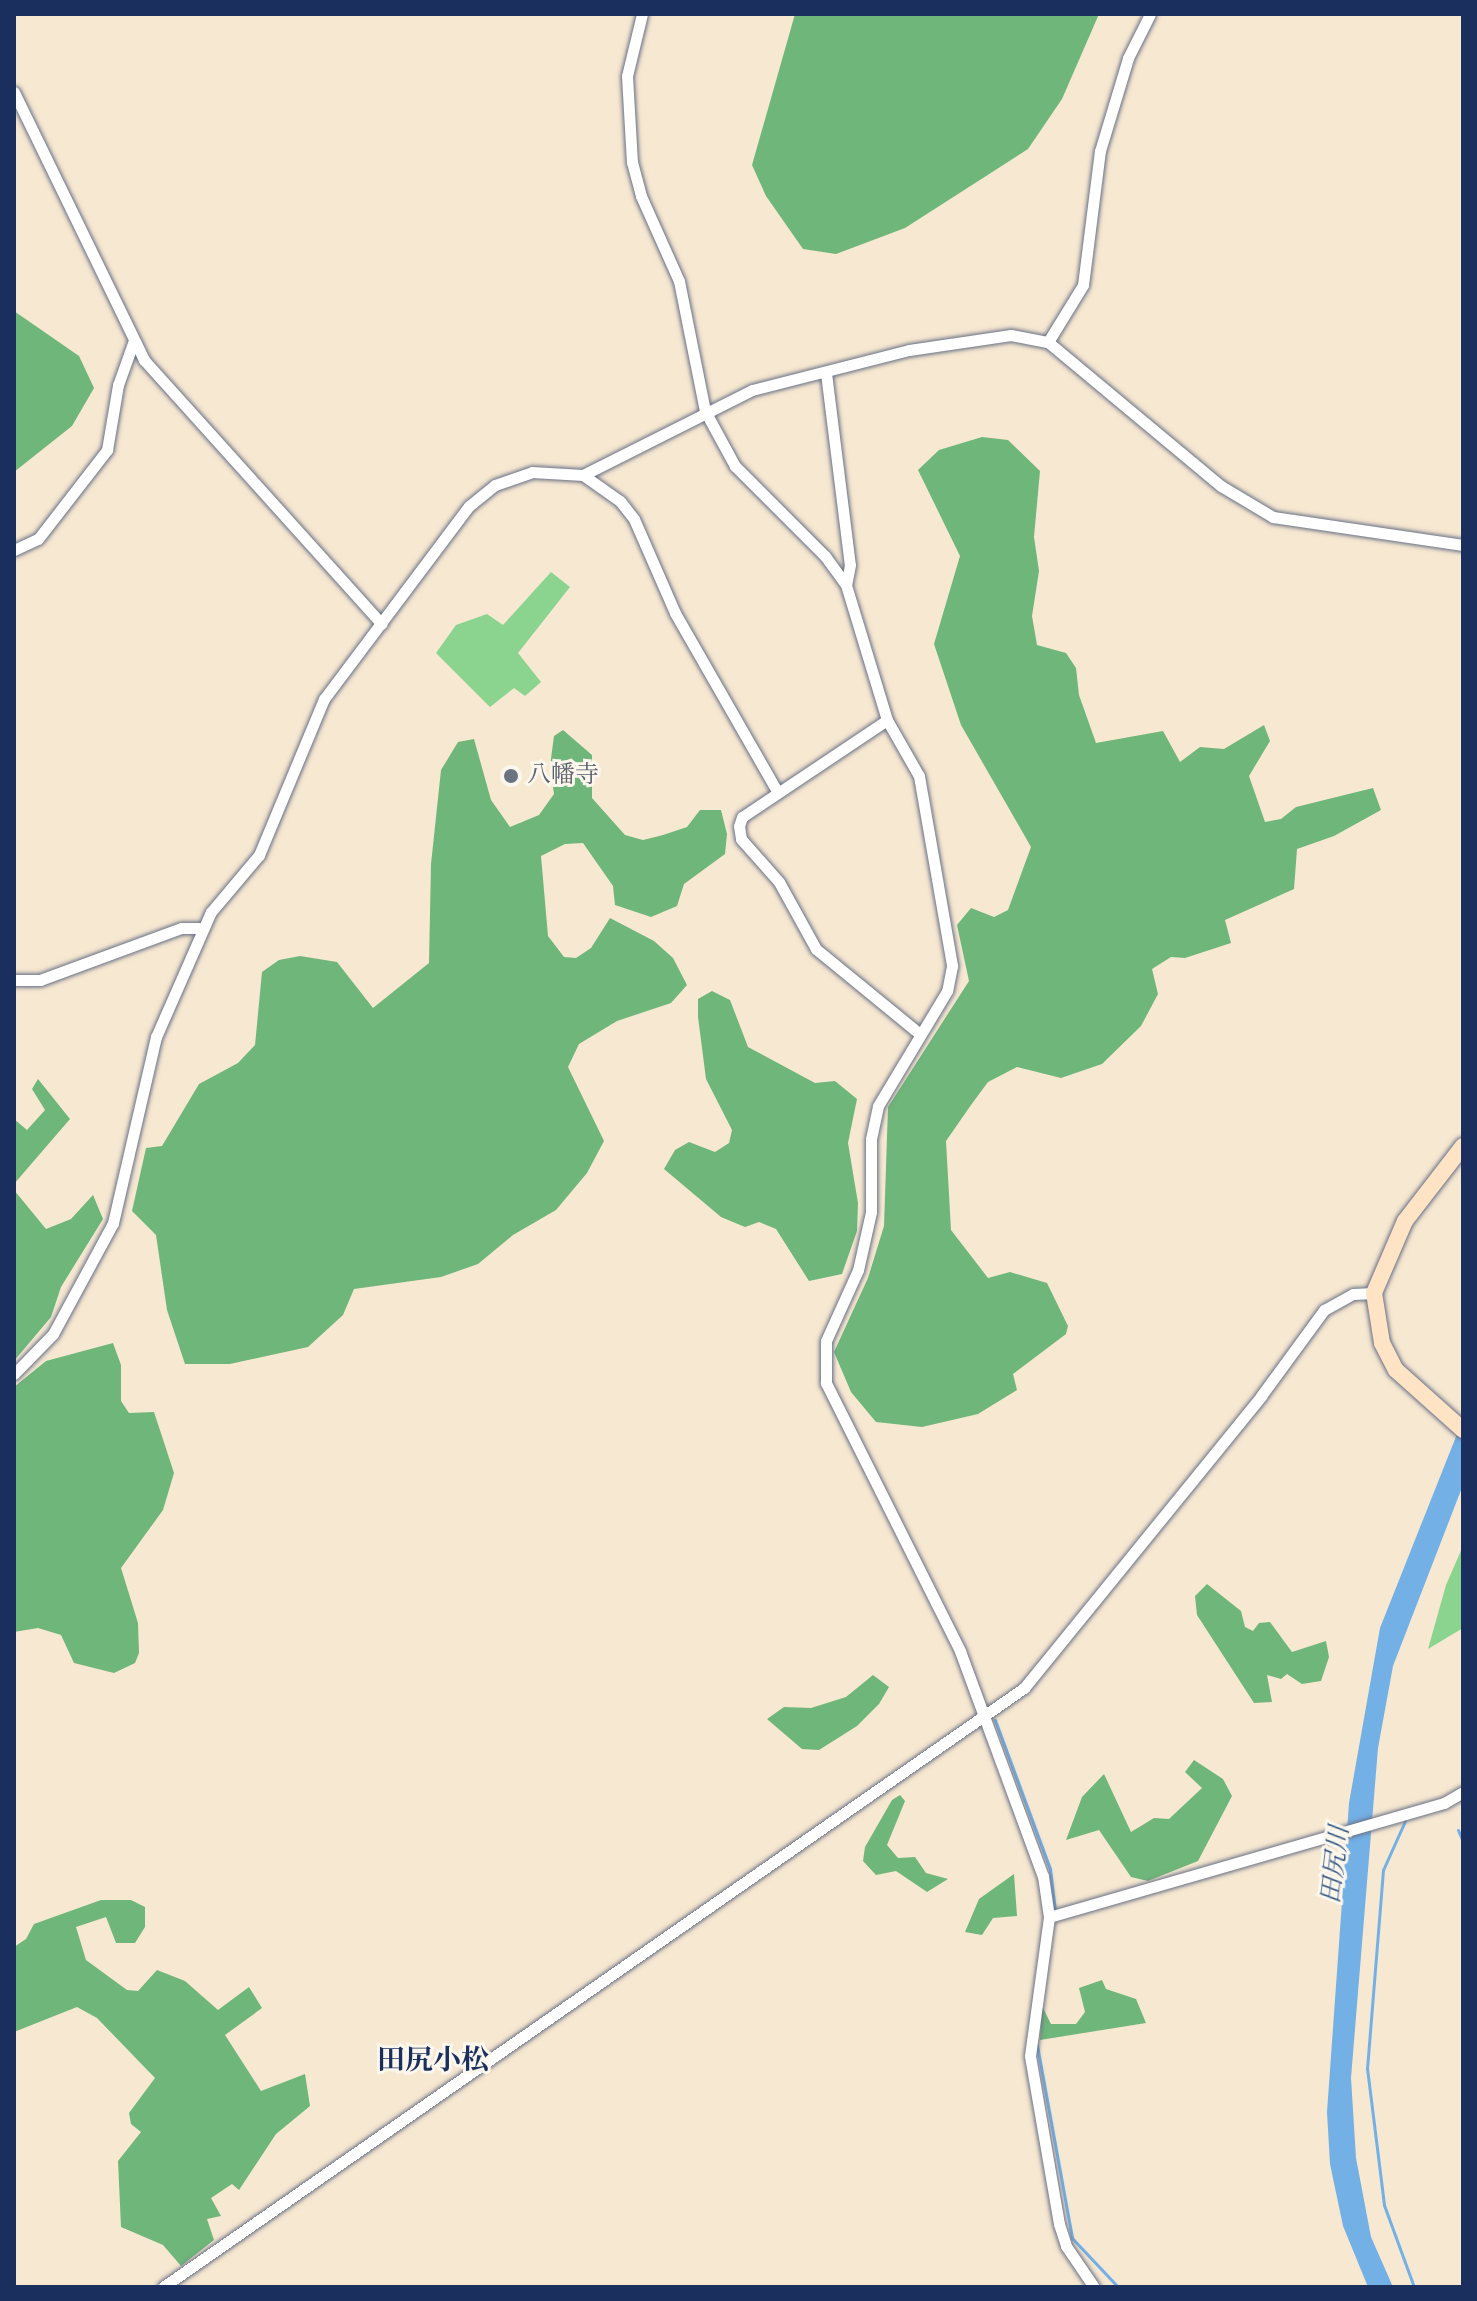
<!DOCTYPE html>
<meta charset="utf-8">
<style>
body{margin:0}
#map{position:relative;width:1477px;height:2301px;overflow:hidden;background:#f7e8d1;font-family:"IM FELL English","Noto Serif JP",serif}
div>[style]{position:absolute}
.green>*{inset:0;background:#8ad490}
.forest>*{inset:0;background:#6fb67a}
.water>*{inset:0;background:#73b0e5}
.stream>*{height:3px;margin:-1.5px;padding:0 1.5px;transform-origin:1.5px;border-radius:1.5px;background:#73b0e5}
.roads{filter:drop-shadow(0 0 2px #687086) drop-shadow(0 0 2px #687086)}
.street>*{height:11px;margin:-5.5px;padding:0 5.5px;transform-origin:5.5px;border-radius:5.5px;background:#fff}
.secondary>*{height:16px;margin:-8px;padding:0 8px;transform-origin:8px;border-radius:8px;background:#fee4c5}
.dots>*{width:22px;height:22px;translate:-50% -50%;box-sizing:border-box;border:4px solid #fbf7ec;border-radius:50%}
span{translate:-50% -50%;white-space:nowrap;text-align:center;line-height:1.15;-webkit-text-stroke:6px #fbf7ec;paint-order:stroke}
.worship-label{font-size:24px;color:#5b616d}
.left{translate:0 -50%;text-align:left}
.water-label{font-size:26px;color:#355686;font-style:italic}
.quarter-label{font-size:28px;color:#1b2f5e;font-weight:700}
.frame{position:absolute;inset:0;border:16px solid #1b2f5e;pointer-events:none}
</style>
<div id="map">
<div class="green">
<div style="clip-path:polygon(551px 572px,570px 587px,518px 653px,541px 682px,525px 696px,514px 688px,490px 707px,436px 653px,456px 625px,487px 614px,503px 625px)"></div>
<div style="clip-path:polygon(1463px 1546px,1463px 1628px,1428px 1649px,1446px 1585px)"></div>
</div>
<div class="forest">
<div style="clip-path:polygon(795px 14px,1099px 14px,1062px 99px,1028px 149px,905px 228px,836px 254px,803px 249px,766px 196px,752px 165px)"></div>
<div style="clip-path:polygon(14px 311px,79px 356px,94px 388px,72px 426px,14px 472px)"></div>
<div style="clip-path:polygon(982px 437px,1008px 440px,1040px 471px,1034px 537px,1039px 571px,1032px 616px,1037px 645px,1066px 653px,1076px 668px,1079px 695px,1096px 743px,1163px 731px,1180px 762px,1200px 747px,1224px 749px,1264px 725px,1270px 741px,1249px 776px,1265px 822px,1281px 819px,1296px 807px,1373px 788px,1381px 810px,1334px 836px,1297px 849px,1294px 889px,1225px 920px,1231px 943px,1185px 958px,1171px 957px,1152px 969px,1158px 994px,1141px 1026px,1102px 1064px,1061px 1078px,1017px 1067px,988px 1082px,971px 1105px,946px 1141px,951px 1230px,988px 1278px,1010px 1272px,1047px 1283px,1068px 1326px,1066px 1334px,1013px 1374px,1017px 1390px,978px 1414px,922px 1427px,876px 1422px,851px 1392px,834px 1352px,868px 1278px,884px 1226px,888px 1107px,969px 981px,957px 925px,971px 908px,994px 917px,1008px 910px,1031px 847px,961px 725px,934px 644px,960px 556px,918px 470px,939px 450px)"></div>
<div style="clip-path:polygon(563px 730px,592px 755px,592px 798px,625px 835px,643px 840px,663px 835px,687px 827px,700px 810px,721px 810px,727px 834px,725px 854px,684px 884px,677px 906px,651px 917px,615px 905px,613px 886px,583px 843px,565px 844px,541px 856px,548px 936px,564px 957px,576px 958px,591px 948px,610px 918px,654px 941px,673px 958px,687px 985px,671px 1003px,617px 1021px,579px 1044px,568px 1067px,604px 1141px,587px 1173px,556px 1210px,513px 1235px,478px 1264px,441px 1277px,354px 1289px,343px 1315px,308px 1347px,230px 1364px,185px 1364px,167px 1310px,156px 1235px,132px 1211px,146px 1148px,162px 1146px,199px 1084px,238px 1063px,255px 1045px,262px 972px,279px 960px,300px 956px,337px 962px,373px 1008px,429px 963px,431px 864px,441px 770px,458px 742px,474px 739px,491px 800px,510px 827px,539px 815px,554px 794px,550px 766px,554px 736px)"></div>
<div style="clip-path:polygon(712px 991px,730px 1000px,748px 1047px,815px 1083px,835px 1081px,857px 1099px,848px 1143px,858px 1203px,857px 1231px,842px 1274px,809px 1281px,776px 1229px,759px 1222px,745px 1227px,721px 1217px,664px 1169px,675px 1150px,689px 1142px,715px 1152px,729px 1143px,732px 1130px,706px 1079px,698px 1017px,698px 999px)"></div>
<div style="clip-path:polygon(38px 1079px,70px 1119px,14px 1184px,14px 1119px,27px 1130px,45px 1110px,32px 1089px)"></div>
<div style="clip-path:polygon(14px 1190px,46px 1229px,71px 1219px,93px 1195px,103px 1219px,61px 1287px,51px 1317px,14px 1361px)"></div>
<div style="clip-path:polygon(113px 1343px,121px 1365px,121px 1401px,129px 1413px,154px 1412px,174px 1473px,163px 1510px,121px 1568px,138px 1623px,139px 1653px,135px 1663px,114px 1673px,74px 1663px,61px 1635px,38px 1628px,14px 1632px,14px 1387px,46px 1361px)"></div>
<div style="clip-path:polygon(1207px 1584px,1241px 1611px,1245px 1627px,1253px 1631px,1259px 1623px,1270px 1622px,1292px 1652px,1326px 1641px,1329px 1657px,1321px 1681px,1302px 1684px,1287px 1674px,1281px 1679px,1267px 1675px,1272px 1702px,1254px 1703px,1197px 1615px,1195px 1596px)"></div>
<div style="clip-path:polygon(873px 1675px,889px 1687px,879px 1704px,857px 1726px,819px 1750px,802px 1749px,767px 1719px,784px 1707px,811px 1708px,846px 1697px)"></div>
<div style="clip-path:polygon(1194px 1760px,1223px 1779px,1232px 1796px,1198px 1861px,1148px 1881px,1131px 1877px,1099px 1830px,1066px 1840px,1082px 1797px,1104px 1774px,1131px 1832px,1154px 1818px,1169px 1819px,1202px 1788px,1185px 1772px)"></div>
<div style="clip-path:polygon(900px 1795px,905px 1801px,887px 1845px,898px 1858px,915px 1857px,926px 1873px,948px 1879px,927px 1892px,896px 1871px,876px 1875px,863px 1861px,865px 1847px,892px 1800px)"></div>
<div style="clip-path:polygon(1014px 1874px,1017px 1916px,993px 1918px,982px 1935px,965px 1932px,979px 1899px)"></div>
<div style="clip-path:polygon(101px 1900px,131px 1900px,145px 1907px,145px 1927px,135px 1943px,116px 1943px,106px 1917px,76px 1927px,86px 1960px,127px 1990px,138px 1991px,157px 1970px,185px 1981px,218px 2010px,249px 1987px,262px 2008px,225px 2035px,261px 2091px,305px 2074px,310px 2106px,276px 2134px,239px 2190px,232px 2184px,211px 2198px,221px 2216px,207px 2219px,214px 2240px,181px 2266px,163px 2245px,121px 2227px,118px 2161px,141px 2132px,131px 2124px,129px 2113px,155px 2078px,97px 2018px,77px 2007px,14px 2032px,14px 1947px,26px 1939px,34px 1924px)"></div>
<div style="clip-path:polygon(1102px 1980px,1106px 1989px,1136px 1999px,1146px 2023px,1040px 2040px,1042px 2006px,1051px 2024px,1076px 2024px,1085px 2012px,1079px 1988px)"></div>
</div>
<div class="water">
<div style="clip-path:polygon(1463px 1419px,1463px 1485px,1393px 1666px,1378px 1748px,1351px 2078px,1356px 2158px,1371px 2237px,1393px 2287px,1368px 2287px,1343px 2226px,1330px 2164px,1327px 2112px,1349px 1803px,1380px 1628px)"></div>
</div>
<div class="stream">
<div style="left:995px;top:1720px;width:159px;rotate:69.7deg"></div>
<div style="left:1050px;top:1869px;width:42px;rotate:83.2deg"></div>
<div style="left:1405px;top:1821px;width:54px;rotate:114.2deg"></div>
<div style="left:1383px;top:1870px;width:199px;rotate:94.6deg"></div>
<div style="left:1367px;top:2068px;width:138px;rotate:82.9deg"></div>
<div style="left:1384px;top:2205px;width:87px;rotate:69.9deg"></div>
<div style="left:1458px;top:1830px;width:13px;rotate:67deg"></div>
<div style="left:1037px;top:2045px;width:196px;rotate:79.7deg"></div>
<div style="left:1072px;top:2238px;width:67px;rotate:46.8deg"></div>
</div>
<div class="roads">
<div class="street">
<div style="left:642px;top:14px;width:64px;rotate:103.6deg"></div>
<div style="left:627px;top:76px;width:86px;rotate:86.7deg"></div>
<div style="left:632px;top:162px;width:35px;rotate:75deg"></div>
<div style="left:641px;top:196px;width:93px;rotate:65.9deg"></div>
<div style="left:679px;top:281px;width:133px;rotate:78.7deg"></div>
<div style="left:705px;top:411px;width:63px;rotate:61.4deg"></div>
<div style="left:735px;top:466px;width:127px;rotate:45deg"></div>
<div style="left:825px;top:556px;width:36px;rotate:54deg"></div>
<div style="left:846px;top:585px;width:141px;rotate:73.1deg"></div>
<div style="left:887px;top:720px;width:64px;rotate:60.3deg"></div>
<div style="left:919px;top:776px;width:193px;rotate:80.1deg"></div>
<div style="left:952px;top:966px;width:25px;rotate:101deg"></div>
<div style="left:947px;top:991px;width:134px;rotate:121deg"></div>
<div style="left:878px;top:1106px;width:34px;rotate:102deg"></div>
<div style="left:871px;top:1139px;width:73px;rotate:90deg"></div>
<div style="left:871px;top:1212px;width:59px;rotate:102.6deg"></div>
<div style="left:858px;top:1270px;width:78px;rotate:114.3deg"></div>
<div style="left:826px;top:1341px;width:42px;rotate:90deg"></div>
<div style="left:826px;top:1383px;width:300px;rotate:63.4deg"></div>
<div style="left:960px;top:1651px;width:240px;rotate:69.8deg"></div>
<div style="left:1043px;top:1876px;width:41px;rotate:81.7deg"></div>
<div style="left:1049px;top:1917px;width:140px;rotate:97.8deg"></div>
<div style="left:1030px;top:2056px;width:170px;rotate:80.2deg"></div>
<div style="left:1059px;top:2224px;width:23px;rotate:72deg"></div>
<div style="left:1066px;top:2246px;width:50px;rotate:55.7deg"></div>
<div style="left:14px;top:92px;width:298px;rotate:64.1deg"></div>
<div style="left:144px;top:360px;width:355px;rotate:48deg"></div>
<div style="left:1048px;top:342px;width:67px;rotate:-58.4deg"></div>
<div style="left:1083px;top:285px;width:135px;rotate:-82.8deg"></div>
<div style="left:1100px;top:151px;width:97px;rotate:-73.2deg"></div>
<div style="left:1128px;top:58px;width:49px;rotate:-63.4deg"></div>
<div style="left:826px;top:373px;width:193px;rotate:82.9deg"></div>
<div style="left:850px;top:565px;width:20px;rotate:101deg"></div>
<div style="left:583px;top:475px;width:45px;rotate:35.1deg"></div>
<div style="left:620px;top:501px;width:23px;rotate:52deg"></div>
<div style="left:634px;top:519px;width:103px;rotate:66.4deg"></div>
<div style="left:675px;top:613px;width:207px;rotate:60.2deg"></div>
<div style="left:14px;top:550px;width:26px;rotate:-25deg"></div>
<div style="left:38px;top:539px;width:113px;rotate:-52.2deg"></div>
<div style="left:107px;top:450px;width:66px;rotate:-80.4deg"></div>
<div style="left:118px;top:385px;width:45px;rotate:-70.3deg"></div>
<div style="left:887px;top:720px;width:174px;rotate:146.2deg"></div>
<div style="left:742px;top:817px;width:9px;rotate:108deg"></div>
<div style="left:739px;top:826px;width:13px;rotate:81deg"></div>
<div style="left:741px;top:839px;width:57px;rotate:48.5deg"></div>
<div style="left:779px;top:882px;width:77px;rotate:61.1deg"></div>
<div style="left:816px;top:949px;width:134px;rotate:39.3deg"></div>
<div style="left:14px;top:980px;width:26px"></div>
<div style="left:40px;top:980px;width:150px;rotate:-20.2deg"></div>
<div style="left:181px;top:928px;width:21px"></div>
<div style="left:14px;top:1374px;width:56px;rotate:-45.7deg"></div>
<div style="left:53px;top:1334px;width:126px;rotate:-61.6deg"></div>
<div style="left:113px;top:1223px;width:191px;rotate:-77deg"></div>
<div style="left:156px;top:1037px;width:137px;rotate:-66.3deg"></div>
<div style="left:211px;top:912px;width:75px;rotate:-49.9deg"></div>
<div style="left:259px;top:855px;width:169px;rotate:-67.4deg"></div>
<div style="left:324px;top:699px;width:241px;rotate:-53.1deg"></div>
<div style="left:469px;top:506px;width:33px;rotate:-39deg"></div>
<div style="left:495px;top:485px;width:39px;rotate:-19deg"></div>
<div style="left:532px;top:472px;width:51px;rotate:3.4deg"></div>
<div style="left:583px;top:475px;width:189px;rotate:-26.7deg"></div>
<div style="left:752px;top:390px;width:162px;rotate:-14.3deg"></div>
<div style="left:909px;top:350px;width:103px;rotate:-8.4deg"></div>
<div style="left:1011px;top:335px;width:38px;rotate:11deg"></div>
<div style="left:1048px;top:342px;width:225px;rotate:39.8deg"></div>
<div style="left:1221px;top:486px;width:61px;rotate:30.8deg"></div>
<div style="left:1273px;top:517px;width:192px;rotate:8.4deg"></div>
<div style="left:1049px;top:1917px;width:411px;rotate:-16.1deg"></div>
<div style="left:1444px;top:1803px;width:22px;rotate:-30deg"></div>
<div style="left:163px;top:2287px;width:1049px;rotate:-34.83deg"></div>
<div style="left:1024px;top:1688px;width:376px;rotate:-50.9deg"></div>
<div style="left:1261px;top:1396px;width:107px;rotate:-53.8deg"></div>
<div style="left:1324px;top:1310px;width:33px;rotate:-29deg"></div>
<div style="left:1353px;top:1294px;width:21px;rotate:-3deg"></div>
</div>
<div class="secondary">
<div style="left:1463px;top:1146px;width:95px;rotate:127.7deg"></div>
<div style="left:1405px;top:1221px;width:78px;rotate:113.3deg"></div>
<div style="left:1374px;top:1293px;width:51px;rotate:80.9deg"></div>
<div style="left:1382px;top:1343px;width:30px;rotate:63deg"></div>
<div style="left:1396px;top:1370px;width:90px;rotate:41.8deg"></div>
</div>
</div>
<div class="dots">
<div style="left:511px;top:776px;background:#6b7280"></div>
</div>
<div class="worship-label">
<span class="left" style="left:527px;top:776px">八幡寺</span>
</div>
<div class="water-label">
<span style="left:1336px;top:1865px;rotate:-83deg">田尻川</span>
</div>
<div class="quarter-label">
<span style="left:433px;top:2062px">田尻小松</span>
</div>
<div class="frame"></div>
</div>
